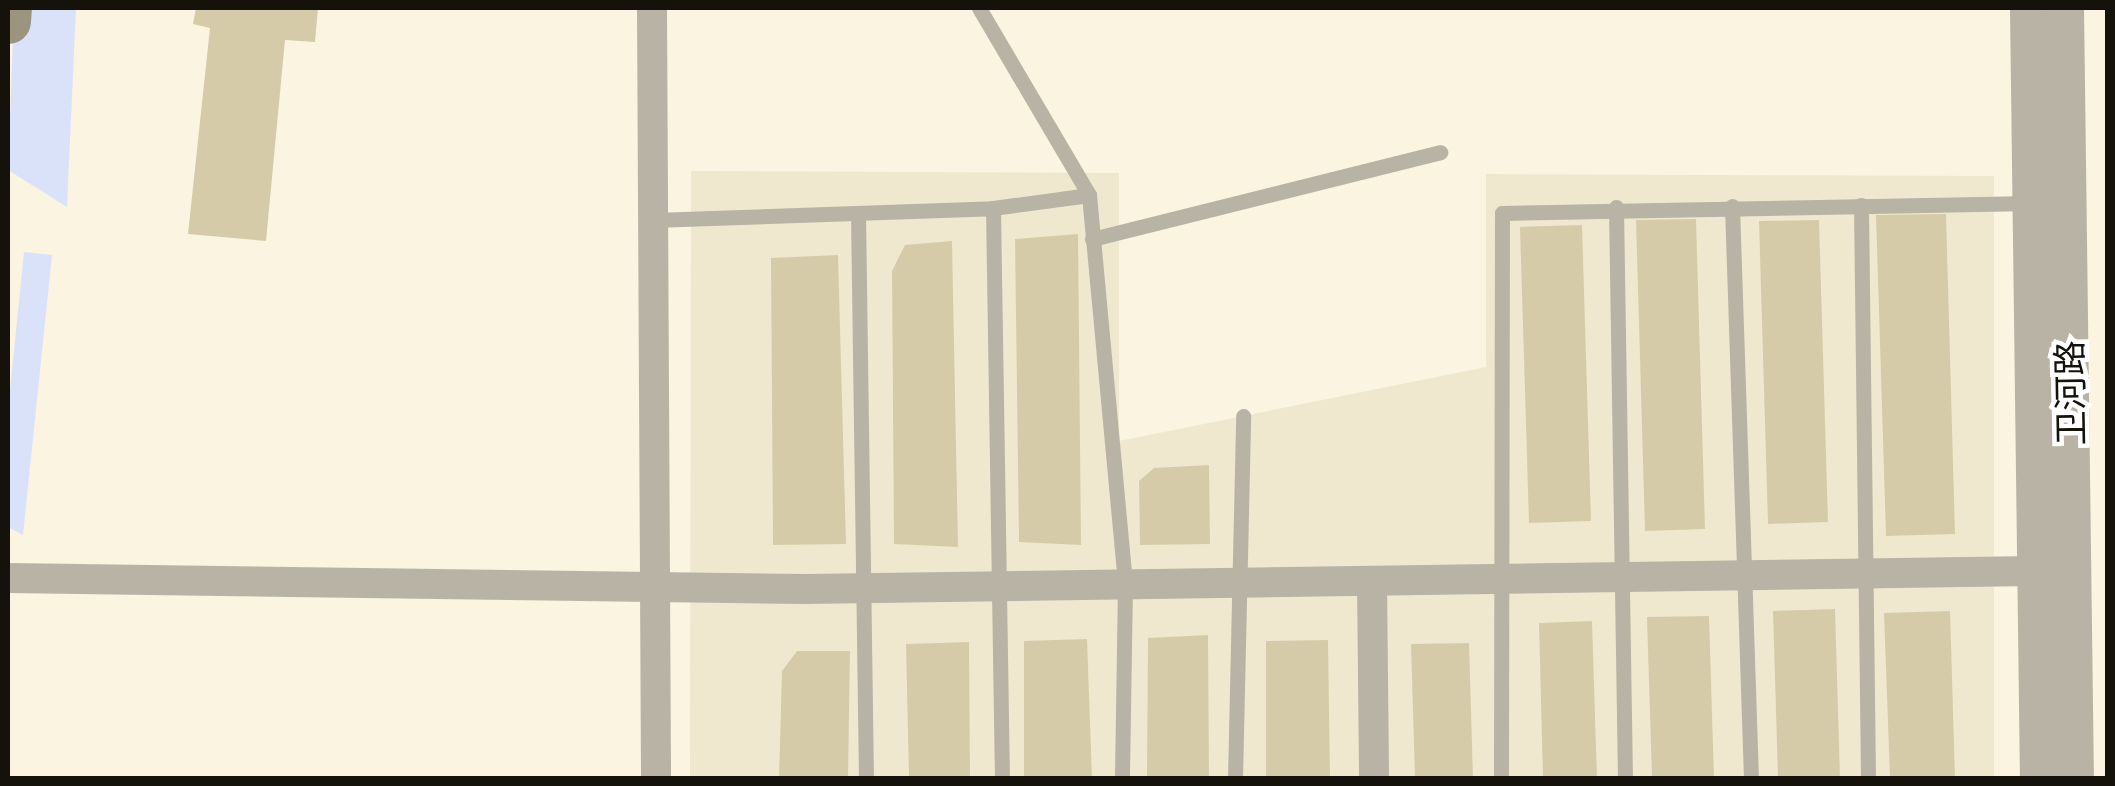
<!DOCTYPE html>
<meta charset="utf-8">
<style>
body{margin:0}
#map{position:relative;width:2115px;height:786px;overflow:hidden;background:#faf4e1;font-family:Montserrat,"Noto Sans SC",sans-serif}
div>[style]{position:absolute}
.built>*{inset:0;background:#f0e8ce}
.green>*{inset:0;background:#dae2fa}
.building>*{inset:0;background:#d6cba9}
.service>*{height:15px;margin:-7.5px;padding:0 7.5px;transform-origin:7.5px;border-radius:7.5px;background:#b8b3a5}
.minor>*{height:30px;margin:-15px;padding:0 15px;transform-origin:15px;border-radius:15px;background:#b8b3a5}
.tertiary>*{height:38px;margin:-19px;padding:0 19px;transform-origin:19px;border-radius:19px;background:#b8b3a5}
.secondary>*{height:45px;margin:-22.5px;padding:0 22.5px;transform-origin:22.5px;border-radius:22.5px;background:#9b947e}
span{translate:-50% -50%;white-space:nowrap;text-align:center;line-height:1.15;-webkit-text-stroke:9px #fff;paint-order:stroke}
.street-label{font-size:35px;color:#14120b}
.frame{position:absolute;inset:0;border:10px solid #14120b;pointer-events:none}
</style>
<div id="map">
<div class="built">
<div style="clip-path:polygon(691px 171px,1119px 173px,1119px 441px,1486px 367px,1486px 174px,1994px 176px,1994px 778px,690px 778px)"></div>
</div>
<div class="green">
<div style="clip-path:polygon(14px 8px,76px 8px,67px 207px,8px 170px)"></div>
<div style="clip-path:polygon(24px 252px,52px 255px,23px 535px,8px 527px,8px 410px)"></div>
</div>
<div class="building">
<div style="clip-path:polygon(196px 8px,318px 8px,315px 42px,285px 40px,266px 241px,188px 234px,210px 28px,193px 24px)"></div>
<div style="clip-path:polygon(1946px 214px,1955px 534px,1886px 536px,1876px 215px)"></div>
<div style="clip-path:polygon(1696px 219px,1705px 529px,1645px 531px,1636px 220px)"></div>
<div style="clip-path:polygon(1819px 220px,1828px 522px,1768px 524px,1759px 221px)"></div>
<div style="clip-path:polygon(1582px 225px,1591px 521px,1529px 523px,1520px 227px)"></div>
<div style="clip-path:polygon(1078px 234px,1081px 545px,1019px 542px,1015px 239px)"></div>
<div style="clip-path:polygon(952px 241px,958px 547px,894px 544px,892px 271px,905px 245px)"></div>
<div style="clip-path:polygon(838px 255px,846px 544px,773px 545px,771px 258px)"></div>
<div style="clip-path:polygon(1209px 465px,1210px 544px,1140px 545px,1139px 481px,1154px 468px)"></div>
<div style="clip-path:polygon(1835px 609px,1840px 778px,1778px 778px,1773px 611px)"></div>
<div style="clip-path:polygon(1950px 611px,1955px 778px,1890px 778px,1884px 613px)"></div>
<div style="clip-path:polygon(1709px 616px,1714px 778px,1652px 778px,1647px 617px)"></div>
<div style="clip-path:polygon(1592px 621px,1597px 778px,1543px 778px,1539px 623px)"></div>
<div style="clip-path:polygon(1208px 635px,1209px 778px,1147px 778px,1148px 638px)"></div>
<div style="clip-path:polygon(1087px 639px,1092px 778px,1024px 778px,1024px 641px)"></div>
<div style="clip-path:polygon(1328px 640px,1330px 778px,1266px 778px,1266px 641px)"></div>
<div style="clip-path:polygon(969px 642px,970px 778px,909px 778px,906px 644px)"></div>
<div style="clip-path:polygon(1469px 643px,1473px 778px,1415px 778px,1411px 644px)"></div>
<div style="clip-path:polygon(797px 651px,850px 651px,848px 778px,779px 778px,782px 671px)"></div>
</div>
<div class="service">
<div style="left:979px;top:8px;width:217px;rotate:59.5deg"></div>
<div style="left:1089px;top:195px;width:391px;rotate:84.7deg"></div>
<div style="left:1125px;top:584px;width:194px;rotate:90.9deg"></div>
<div style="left:1861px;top:205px;width:573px;rotate:89.3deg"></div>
<div style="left:1732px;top:206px;width:572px;rotate:88.1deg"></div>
<div style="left:1616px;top:207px;width:571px;rotate:89.1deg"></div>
<div style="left:993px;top:208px;width:570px;rotate:89.1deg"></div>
<div style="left:858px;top:213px;width:565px;rotate:89.19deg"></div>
<div style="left:653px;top:220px;width:340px;rotate:-2deg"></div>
<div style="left:993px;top:208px;width:97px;rotate:-7.7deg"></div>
<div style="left:1092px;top:239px;width:359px;rotate:-14deg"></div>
<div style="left:1235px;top:778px;width:362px;rotate:-88.7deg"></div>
<div style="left:1501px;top:778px;width:565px;rotate:-89.9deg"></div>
<div style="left:1502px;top:213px;width:530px;rotate:-1.08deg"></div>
</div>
<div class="minor">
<div style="left:652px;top:8px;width:770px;rotate:89.7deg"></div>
<div style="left:8px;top:578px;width:797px;rotate:0.79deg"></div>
<div style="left:805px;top:589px;width:1232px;rotate:-0.84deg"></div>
<div style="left:1372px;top:581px;width:197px;rotate:89.4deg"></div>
</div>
<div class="tertiary">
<div style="left:2029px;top:8px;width:770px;rotate:89.26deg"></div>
<div style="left:2065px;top:8px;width:770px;rotate:89.26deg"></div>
</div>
<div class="secondary">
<div style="left:8px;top:21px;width:13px;rotate:-86deg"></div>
</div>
<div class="street-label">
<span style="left:2071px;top:393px;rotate:-91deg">卫河路</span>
</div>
<div class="frame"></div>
</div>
